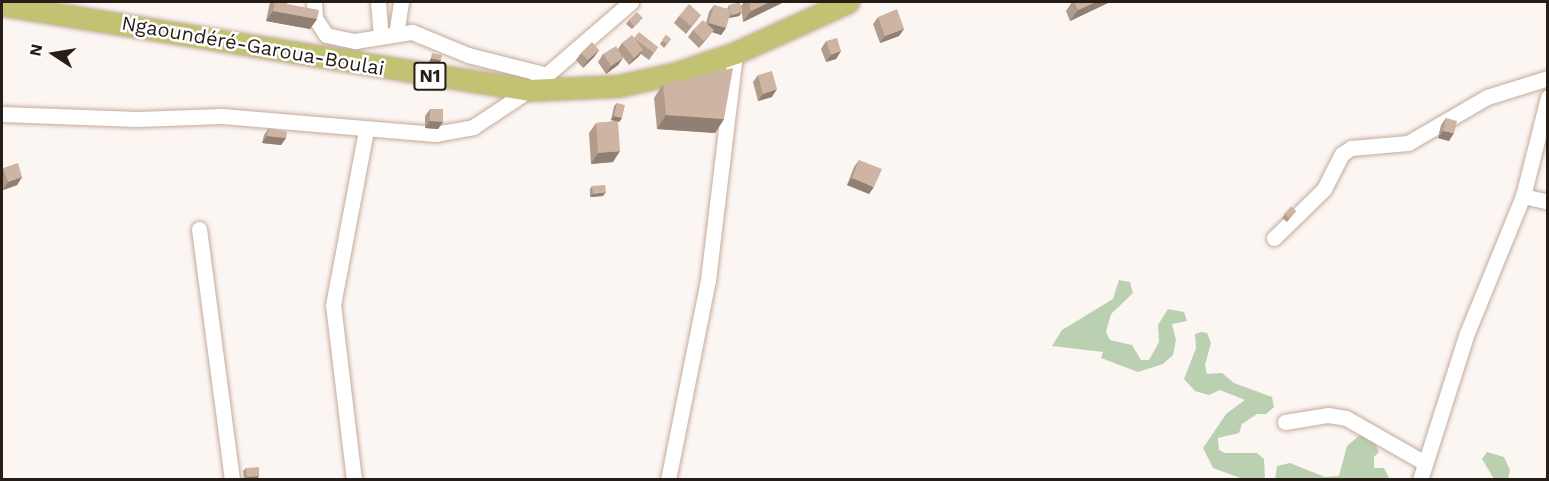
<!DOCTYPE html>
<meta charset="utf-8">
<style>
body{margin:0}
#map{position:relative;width:1549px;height:481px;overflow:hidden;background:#fcf6f3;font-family:"Work Sans",sans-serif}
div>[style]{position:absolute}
.green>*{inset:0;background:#bad0b1}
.roads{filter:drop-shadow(0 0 2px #c3ab99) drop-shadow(0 0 2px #c3ab99)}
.minor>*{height:15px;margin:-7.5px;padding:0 7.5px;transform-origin:7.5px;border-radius:7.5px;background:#fff}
.highway>*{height:21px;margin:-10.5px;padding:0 10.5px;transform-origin:10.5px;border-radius:10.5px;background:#c2c372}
.wall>*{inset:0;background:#b19c8c}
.shaded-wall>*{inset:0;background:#907f72}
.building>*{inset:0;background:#ceb5a3}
span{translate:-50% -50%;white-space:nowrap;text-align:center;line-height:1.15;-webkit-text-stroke:5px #fff;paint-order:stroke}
.shield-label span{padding:2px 4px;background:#fff;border:2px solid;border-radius:4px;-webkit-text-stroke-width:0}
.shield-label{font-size:18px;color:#261d16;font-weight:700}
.street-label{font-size:20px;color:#261d16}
.frame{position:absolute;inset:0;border:3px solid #261d16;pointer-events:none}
.north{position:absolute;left:24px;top:24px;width:60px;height:60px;-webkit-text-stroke:4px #fff;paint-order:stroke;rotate:282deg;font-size:16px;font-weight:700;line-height:24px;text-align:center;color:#261d16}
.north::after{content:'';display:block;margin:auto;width:21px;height:27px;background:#261d16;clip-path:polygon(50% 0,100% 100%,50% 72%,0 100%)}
</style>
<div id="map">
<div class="green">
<div style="clip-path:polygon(1119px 280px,1130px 282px,1133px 293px,1111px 314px,1106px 332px,1110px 340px,1132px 345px,1141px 360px,1149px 360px,1159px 342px,1158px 325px,1168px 309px,1184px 312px,1187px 321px,1172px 324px,1176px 340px,1173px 355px,1163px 364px,1138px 372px,1101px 358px,1103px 352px,1052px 346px,1062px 330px,1113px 299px)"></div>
<div style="clip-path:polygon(1201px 332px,1207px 333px,1211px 343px,1205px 365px,1207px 374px,1222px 373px,1234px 383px,1272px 397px,1274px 407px,1266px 414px,1257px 414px,1242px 424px,1239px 433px,1218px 438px,1219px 450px,1225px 453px,1257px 453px,1264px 459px,1265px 479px,1243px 479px,1213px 468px,1203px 448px,1226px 414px,1245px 400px,1220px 390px,1209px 395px,1195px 391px,1184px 379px,1196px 348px,1195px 334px)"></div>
<div style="clip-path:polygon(1361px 434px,1374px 441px,1379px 452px,1374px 457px,1374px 468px,1384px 468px,1390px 480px,1275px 480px,1277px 466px,1290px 463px,1325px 477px,1339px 476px,1347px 446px)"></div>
<div style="clip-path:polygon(1487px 452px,1504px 457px,1510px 470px,1508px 479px,1494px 479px,1482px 459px)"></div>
</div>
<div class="roads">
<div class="minor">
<div style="left:314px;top:2px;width:16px;rotate:86deg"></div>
<div style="left:315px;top:18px;width:20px;rotate:57deg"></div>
<div style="left:326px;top:35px;width:30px;rotate:12deg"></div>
<div style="left:355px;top:41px;width:58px;rotate:-9deg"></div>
<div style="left:412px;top:32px;width:61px;rotate:22.3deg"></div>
<div style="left:468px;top:55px;width:81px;rotate:14.2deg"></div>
<div style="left:378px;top:2px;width:34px;rotate:85deg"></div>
<div style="left:396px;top:34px;width:32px;rotate:-81deg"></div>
<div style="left:2px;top:114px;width:135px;rotate:2.1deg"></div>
<div style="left:137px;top:119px;width:85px;rotate:-2deg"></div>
<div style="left:222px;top:116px;width:214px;rotate:4.8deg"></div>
<div style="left:435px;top:134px;width:39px;rotate:-10deg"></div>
<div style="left:473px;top:127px;width:67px;rotate:-33.5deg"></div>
<div style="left:529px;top:90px;width:135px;rotate:-40.8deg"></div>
<div style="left:1523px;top:196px;width:26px;rotate:13deg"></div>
<div style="left:199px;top:229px;width:253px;rotate:82.5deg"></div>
<div style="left:1274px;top:238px;width:70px;rotate:-44.4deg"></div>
<div style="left:1324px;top:189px;width:39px;rotate:-63deg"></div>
<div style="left:1342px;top:154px;width:11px;rotate:-34deg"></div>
<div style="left:1351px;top:148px;width:57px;rotate:-5deg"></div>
<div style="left:1408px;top:143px;width:91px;rotate:-30.2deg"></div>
<div style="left:1487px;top:97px;width:64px;rotate:-17.3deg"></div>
<div style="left:1285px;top:422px;width:44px;rotate:-9.2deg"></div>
<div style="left:1328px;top:415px;width:18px;rotate:9deg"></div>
<div style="left:1346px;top:418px;width:91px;rotate:29.7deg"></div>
<div style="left:354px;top:480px;width:176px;rotate:-96.8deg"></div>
<div style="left:333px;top:305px;width:177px;rotate:-79.3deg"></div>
<div style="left:668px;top:480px;width:204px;rotate:-78.7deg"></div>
<div style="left:708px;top:280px;width:229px;rotate:-83.2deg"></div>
<div style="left:1420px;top:480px;width:154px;rotate:-72.3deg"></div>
<div style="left:1467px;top:333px;width:148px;rotate:-67.8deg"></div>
<div style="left:1523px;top:196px;width:102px;rotate:-75.8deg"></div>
</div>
<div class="highway">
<div style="left:2px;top:5px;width:534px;rotate:9.16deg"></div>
<div style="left:529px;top:90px;width:89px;rotate:-2.6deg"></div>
<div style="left:618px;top:86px;width:60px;rotate:-12.4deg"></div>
<div style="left:677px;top:73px;width:61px;rotate:-19deg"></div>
<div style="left:735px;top:53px;width:124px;rotate:-24.3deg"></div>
</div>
</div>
<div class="wall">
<div style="clip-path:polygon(270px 2px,287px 2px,287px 4px,317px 19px,310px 29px,266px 21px)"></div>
<div style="clip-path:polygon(744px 2px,784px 2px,743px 22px,741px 6px)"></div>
<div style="clip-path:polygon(1072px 2px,1110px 2px,1070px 21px,1066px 11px)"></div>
<div style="clip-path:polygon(714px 5px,727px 9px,729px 5px,742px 12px,739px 16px,729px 18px,729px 16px,726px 28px,721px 35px,712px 32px,699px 48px,688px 37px,693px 30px,706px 23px,709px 12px)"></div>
<div style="clip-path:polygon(701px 15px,686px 34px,674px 23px,679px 16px)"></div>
<div style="clip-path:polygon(878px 17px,904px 29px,899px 36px,880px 43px,873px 24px)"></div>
<div style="clip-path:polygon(629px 20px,640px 21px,632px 29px,626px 24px)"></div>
<div style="clip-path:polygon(666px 35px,671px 39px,664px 48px,660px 44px)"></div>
<div style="clip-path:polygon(634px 38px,658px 47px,649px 60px,641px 54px,638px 57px,629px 65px,622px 56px,623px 58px,618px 65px,606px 74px,598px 62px,603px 54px,618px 49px,622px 43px)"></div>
<div style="clip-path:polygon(826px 41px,841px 51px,836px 59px,826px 62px,821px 49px)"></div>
<div style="clip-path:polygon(599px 50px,594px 57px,583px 68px,576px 60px,581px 53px)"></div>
<div style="clip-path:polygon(758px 75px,772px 97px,758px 101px,753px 82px)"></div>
<div style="clip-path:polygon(663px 84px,724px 119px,715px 133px,657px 129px,654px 98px)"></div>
<div style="clip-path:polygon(617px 103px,622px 118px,619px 122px,618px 121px,613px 162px,591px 164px,589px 133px,596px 123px,617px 121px,611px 120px,614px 106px)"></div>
<div style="clip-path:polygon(430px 109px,443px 122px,438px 129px,425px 128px,425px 116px)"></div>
<div style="clip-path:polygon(1446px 118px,1449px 141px,1438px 138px,1441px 125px)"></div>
<div style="clip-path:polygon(269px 128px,286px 138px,281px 145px,262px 143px,264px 135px)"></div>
<div style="clip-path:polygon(859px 160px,869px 194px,847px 185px,854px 167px)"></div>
<div style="clip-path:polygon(3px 168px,22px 177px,17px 185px,3px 190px,2px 184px,2px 171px)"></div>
<div style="clip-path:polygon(592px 186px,603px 196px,590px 197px,590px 189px)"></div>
<div style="clip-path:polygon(1291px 207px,1296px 211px,1287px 222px,1282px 218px)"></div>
<div style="clip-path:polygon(246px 468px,259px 476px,257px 479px,244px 480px,243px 471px)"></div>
</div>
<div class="shaded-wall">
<div style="clip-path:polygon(770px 2px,784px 2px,743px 22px,751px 11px)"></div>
<div style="clip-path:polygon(1096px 2px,1110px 2px,1070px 21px,1078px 10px)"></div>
<div style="clip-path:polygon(273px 11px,317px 19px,310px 29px,266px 21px)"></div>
<div style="clip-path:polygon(742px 12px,739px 16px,729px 18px,732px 15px)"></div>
<div style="clip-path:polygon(709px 23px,726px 28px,721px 35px,712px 32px,699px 48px,704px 41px,704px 30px)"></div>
<div style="clip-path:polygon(904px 29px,899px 36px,880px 43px,885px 36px)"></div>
<div style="clip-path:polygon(599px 50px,594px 57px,583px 68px,588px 60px)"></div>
<div style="clip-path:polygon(643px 50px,638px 57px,629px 65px,634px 58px)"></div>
<div style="clip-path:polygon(841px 51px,836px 59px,826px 62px,831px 55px)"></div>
<div style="clip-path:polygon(431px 58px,441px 60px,439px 64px,429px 62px)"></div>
<div style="clip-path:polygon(623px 58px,618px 65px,606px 74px,611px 66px)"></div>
<div style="clip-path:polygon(777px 89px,772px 97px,758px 101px,763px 94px)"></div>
<div style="clip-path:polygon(666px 115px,724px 119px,715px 133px,657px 129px)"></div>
<div style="clip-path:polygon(614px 116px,622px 118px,619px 122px,611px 120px)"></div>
<div style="clip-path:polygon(430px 121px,443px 122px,438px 129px,425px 128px)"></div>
<div style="clip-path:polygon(1443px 131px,1454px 133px,1449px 141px,1438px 138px)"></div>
<div style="clip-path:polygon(267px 136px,286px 138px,281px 145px,262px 143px)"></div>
<div style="clip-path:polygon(620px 151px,613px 162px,591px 164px,598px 153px)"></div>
<div style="clip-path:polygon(22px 177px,17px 185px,3px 190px,8px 182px)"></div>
<div style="clip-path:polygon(852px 178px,874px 187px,869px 194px,847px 185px)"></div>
<div style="clip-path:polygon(606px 192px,603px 196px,590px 197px,593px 194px)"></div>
<div style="clip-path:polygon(259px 476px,257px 479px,245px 480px,247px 477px)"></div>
</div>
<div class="building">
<div style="clip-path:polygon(275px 2px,287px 2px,287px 4px,319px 10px,317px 19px,273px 11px)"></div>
<div style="clip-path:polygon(740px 2px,742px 12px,732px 15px,729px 5px)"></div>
<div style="clip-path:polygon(749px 2px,770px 2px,751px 11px)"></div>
<div style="clip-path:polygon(1074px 2px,1096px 2px,1078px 10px)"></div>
<div style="clip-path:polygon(689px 4px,701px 15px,691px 26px,679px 16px)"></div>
<div style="clip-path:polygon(714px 5px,731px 10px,726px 28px,709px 23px)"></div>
<div style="clip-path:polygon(897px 9px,904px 29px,885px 36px,878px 17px)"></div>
<div style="clip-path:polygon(637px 12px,643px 18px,634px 26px,629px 20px)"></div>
<div style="clip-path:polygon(703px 20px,714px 30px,704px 41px,693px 30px)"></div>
<div style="clip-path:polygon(639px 32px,658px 47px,654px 53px,634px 38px)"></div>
<div style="clip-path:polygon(632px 35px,643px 50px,634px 58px,622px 43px)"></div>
<div style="clip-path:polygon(666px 35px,671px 39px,667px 44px,662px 40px)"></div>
<div style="clip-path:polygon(837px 38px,841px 51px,831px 55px,826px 41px)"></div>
<div style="clip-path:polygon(592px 42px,599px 50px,588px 60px,581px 53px)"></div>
<div style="clip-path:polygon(616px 46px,623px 58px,611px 66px,603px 54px)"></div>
<div style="clip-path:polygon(432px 53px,442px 55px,441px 60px,431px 58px)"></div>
<div style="clip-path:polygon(733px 68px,724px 119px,666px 115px,663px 84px)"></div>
<div style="clip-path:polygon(772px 71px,777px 89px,763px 94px,758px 75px)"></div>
<div style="clip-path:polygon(617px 103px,625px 105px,622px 118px,614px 116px)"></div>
<div style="clip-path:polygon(430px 109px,443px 109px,443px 122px,430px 121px)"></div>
<div style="clip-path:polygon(1446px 118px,1457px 121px,1454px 133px,1443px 131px)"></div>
<div style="clip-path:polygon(618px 121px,620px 151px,598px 153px,596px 123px)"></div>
<div style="clip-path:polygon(269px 128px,287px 132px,286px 138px,267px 136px)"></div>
<div style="clip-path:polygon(859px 160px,882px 169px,874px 187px,852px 178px)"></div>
<div style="clip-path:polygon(18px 163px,22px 177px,8px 182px,3px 168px)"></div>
<div style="clip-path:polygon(605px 185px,606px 192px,593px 194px,592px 186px)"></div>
<div style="clip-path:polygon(1291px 207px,1296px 211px,1289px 218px,1284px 214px)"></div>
<div style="clip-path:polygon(259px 467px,259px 476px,247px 477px,246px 468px)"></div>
</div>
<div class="shield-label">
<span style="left:430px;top:76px">N1</span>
</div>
<div class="street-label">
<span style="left:253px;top:46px;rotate:10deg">Ngaoundéré-Garoua-Boulai</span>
</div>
<div class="frame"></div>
<div class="north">N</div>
</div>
